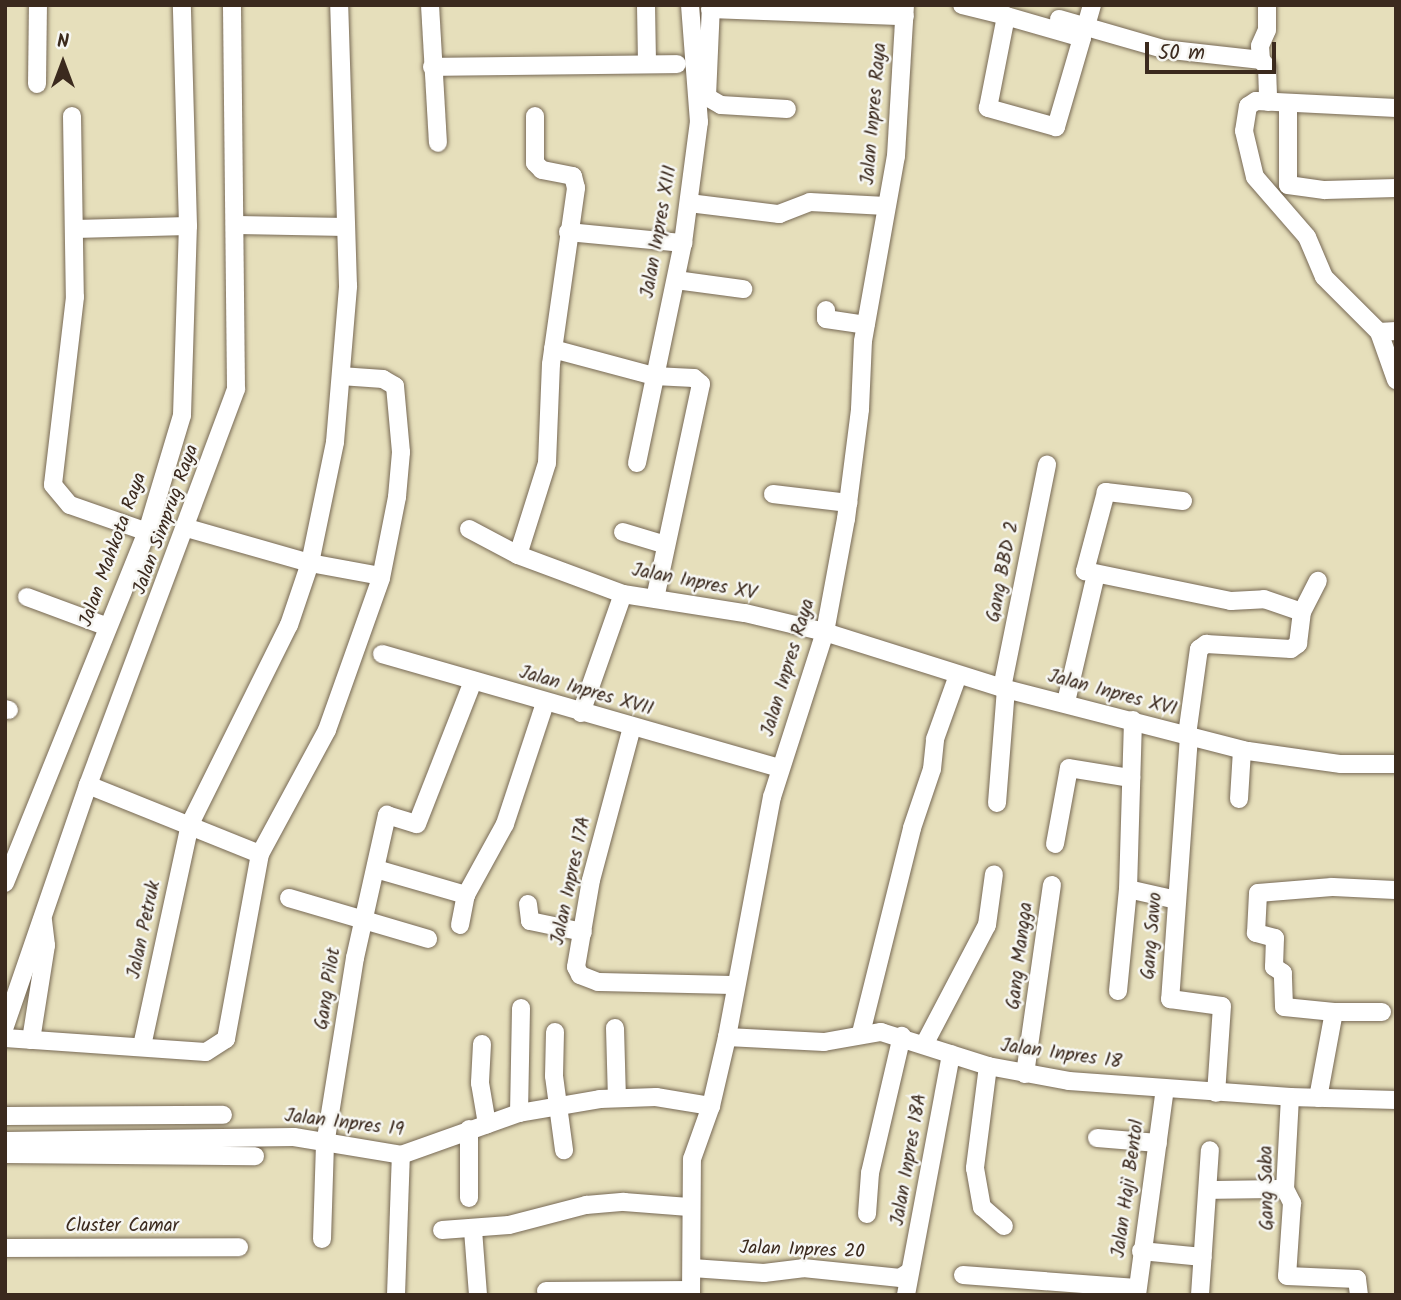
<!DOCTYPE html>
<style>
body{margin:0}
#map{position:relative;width:1401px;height:1300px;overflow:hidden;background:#e6dfbb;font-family:Kalam,sans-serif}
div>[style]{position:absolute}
.roads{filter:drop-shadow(0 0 2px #776955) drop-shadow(0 0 2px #776955)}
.minor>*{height:18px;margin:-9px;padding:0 9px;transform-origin:9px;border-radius:9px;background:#fff}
span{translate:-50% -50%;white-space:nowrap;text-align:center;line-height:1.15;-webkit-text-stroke:5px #f6f6f2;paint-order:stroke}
.street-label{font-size:19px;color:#3b2a1e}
.frame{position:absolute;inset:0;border:7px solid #3b2a1e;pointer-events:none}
.north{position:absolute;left:28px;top:28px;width:70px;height:70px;-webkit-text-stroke:5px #f6f6f2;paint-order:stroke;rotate:0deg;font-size:19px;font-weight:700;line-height:28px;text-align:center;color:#3b2a1e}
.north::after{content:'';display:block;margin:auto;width:24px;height:32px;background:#3b2a1e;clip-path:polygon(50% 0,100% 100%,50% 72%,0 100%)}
.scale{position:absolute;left:1145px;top:42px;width:131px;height:32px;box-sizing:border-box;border:4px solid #3b2a1e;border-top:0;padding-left:9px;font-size:21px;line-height:24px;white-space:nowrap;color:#3b2a1e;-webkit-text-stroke:5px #f6f6f2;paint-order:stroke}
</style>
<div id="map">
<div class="roads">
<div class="minor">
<div style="left:430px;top:5px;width:138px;rotate:86.7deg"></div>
<div style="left:646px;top:5px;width:59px;rotate:89deg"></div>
<div style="left:711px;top:5px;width:92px;rotate:92.5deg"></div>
<div style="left:707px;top:97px;width:16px;rotate:30deg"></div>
<div style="left:721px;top:105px;width:66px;rotate:3.5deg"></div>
<div style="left:962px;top:5px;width:45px;rotate:14deg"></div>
<div style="left:1006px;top:16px;width:79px;rotate:16.1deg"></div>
<div style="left:1082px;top:38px;width:93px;rotate:106.3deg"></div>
<div style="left:1056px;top:127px;width:71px;rotate:-164.4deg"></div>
<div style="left:988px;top:108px;width:94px;rotate:-78.9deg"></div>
<div style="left:1267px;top:5px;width:25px;rotate:90deg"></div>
<div style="left:1267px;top:30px;width:17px;rotate:114deg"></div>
<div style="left:1260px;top:46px;width:14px;rotate:86deg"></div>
<div style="left:1261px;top:60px;width:9px;rotate:49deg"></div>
<div style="left:1267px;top:67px;width:35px;rotate:88deg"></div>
<div style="left:710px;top:9px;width:195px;rotate:2.1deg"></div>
<div style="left:1059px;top:19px;width:108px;rotate:16.1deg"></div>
<div style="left:1163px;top:49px;width:99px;rotate:6.4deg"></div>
<div style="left:1086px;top:26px;width:22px;rotate:-74deg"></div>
<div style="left:432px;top:67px;width:245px;rotate:-0.7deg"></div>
<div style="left:37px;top:84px;width:79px;rotate:-89.3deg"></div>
<div style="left:1288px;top:105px;width:80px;rotate:90deg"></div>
<div style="left:1288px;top:185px;width:37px;rotate:8deg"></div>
<div style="left:1325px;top:190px;width:71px;rotate:-1.6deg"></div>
<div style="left:1396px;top:108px;width:140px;rotate:-177.1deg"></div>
<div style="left:1256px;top:101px;width:9px;rotate:148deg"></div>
<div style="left:1248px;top:106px;width:25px;rotate:99deg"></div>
<div style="left:1244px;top:131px;width:47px;rotate:76.6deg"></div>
<div style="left:1255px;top:177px;width:79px;rotate:49.1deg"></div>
<div style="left:1307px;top:237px;width:43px;rotate:67deg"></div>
<div style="left:1324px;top:277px;width:78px;rotate:45deg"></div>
<div style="left:1379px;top:332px;width:17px;rotate:-3deg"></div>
<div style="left:72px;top:116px;width:181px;rotate:89.1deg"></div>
<div style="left:75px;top:297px;width:189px;rotate:96.7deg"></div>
<div style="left:53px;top:485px;width:26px;rotate:50deg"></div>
<div style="left:70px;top:505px;width:82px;rotate:19.3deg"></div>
<div style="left:689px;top:203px;width:91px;rotate:7deg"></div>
<div style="left:779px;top:214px;width:33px;rotate:-21deg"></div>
<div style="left:810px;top:202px;width:76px;rotate:3deg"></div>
<div style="left:237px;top:225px;width:109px;rotate:1.1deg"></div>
<div style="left:75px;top:229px;width:113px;rotate:-1.5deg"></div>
<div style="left:568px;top:232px;width:116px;rotate:5.5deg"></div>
<div style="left:676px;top:280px;width:68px;rotate:7.7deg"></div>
<div style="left:826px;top:310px;width:9px;rotate:90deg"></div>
<div style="left:826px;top:319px;width:40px;rotate:8.5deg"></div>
<div style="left:1379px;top:332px;width:51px;rotate:70.5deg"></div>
<div style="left:553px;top:349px;width:105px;rotate:15deg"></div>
<div style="left:654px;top:376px;width:40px;rotate:2.9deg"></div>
<div style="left:694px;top:378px;width:9px;rotate:41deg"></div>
<div style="left:701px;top:384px;width:219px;rotate:102.1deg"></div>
<div style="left:637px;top:463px;width:225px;rotate:-78.2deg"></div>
<div style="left:683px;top:243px;width:122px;rotate:-82.5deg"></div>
<div style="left:699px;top:122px;width:117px;rotate:-94.4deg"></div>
<div style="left:773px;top:494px;width:76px;rotate:6.8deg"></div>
<div style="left:1183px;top:501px;width:78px;rotate:-173.3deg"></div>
<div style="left:1106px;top:492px;width:82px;rotate:104.9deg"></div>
<div style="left:1085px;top:571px;width:149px;rotate:11.6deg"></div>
<div style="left:1231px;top:601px;width:33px;rotate:-3deg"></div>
<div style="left:1264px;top:599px;width:40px;rotate:18.9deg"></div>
<div style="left:1302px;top:612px;width:35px;rotate:-63deg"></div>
<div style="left:187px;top:528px;width:128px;rotate:15.9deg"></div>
<div style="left:310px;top:563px;width:72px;rotate:10.4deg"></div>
<div style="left:469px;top:529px;width:55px;rotate:28deg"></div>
<div style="left:518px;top:555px;width:112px;rotate:20.4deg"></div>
<div style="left:623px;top:594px;width:123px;rotate:8.9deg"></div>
<div style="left:745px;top:613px;width:82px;rotate:13.4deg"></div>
<div style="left:825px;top:632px;width:190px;rotate:17.5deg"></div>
<div style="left:1006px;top:689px;width:250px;rotate:14.4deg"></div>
<div style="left:1248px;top:751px;width:94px;rotate:8deg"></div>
<div style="left:1341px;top:764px;width:55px"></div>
<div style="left:623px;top:532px;width:45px;rotate:16.8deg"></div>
<div style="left:518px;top:555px;width:96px;rotate:-72.5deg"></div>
<div style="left:547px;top:463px;width:99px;rotate:-87.7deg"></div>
<div style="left:551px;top:364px;width:178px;rotate:-81.9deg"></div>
<div style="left:576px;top:188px;width:12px;rotate:-104deg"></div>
<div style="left:573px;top:176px;width:32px;rotate:-169deg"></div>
<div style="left:542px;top:170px;width:10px;rotate:-135deg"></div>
<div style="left:535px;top:163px;width:47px;rotate:-90deg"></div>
<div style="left:27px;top:597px;width:86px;rotate:20.3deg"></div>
<div style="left:382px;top:654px;width:414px;rotate:16deg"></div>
<div style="left:1002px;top:688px;width:228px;rotate:-78.6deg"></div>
<div style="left:1066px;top:702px;width:131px;rotate:-76.8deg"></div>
<div style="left:5px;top:709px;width:4px;rotate:14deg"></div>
<div style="left:581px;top:713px;width:126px;rotate:-70.6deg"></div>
<div style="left:632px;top:727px;width:158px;rotate:105deg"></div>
<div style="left:591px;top:880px;width:88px;rotate:99.8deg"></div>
<div style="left:576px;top:967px;width:9px;rotate:63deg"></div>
<div style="left:580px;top:975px;width:19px;rotate:21deg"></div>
<div style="left:598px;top:982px;width:136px;rotate:1.3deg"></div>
<div style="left:1187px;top:735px;width:87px;rotate:-82.1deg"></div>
<div style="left:1199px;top:649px;width:9px;rotate:-36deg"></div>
<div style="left:1206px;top:644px;width:85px;rotate:3.4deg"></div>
<div style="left:1291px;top:649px;width:9px;rotate:-36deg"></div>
<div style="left:1298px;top:644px;width:32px;rotate:-83deg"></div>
<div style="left:1189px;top:736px;width:264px;rotate:94.1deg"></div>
<div style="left:1170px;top:999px;width:52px;rotate:7.7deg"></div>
<div style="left:1222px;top:1006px;width:87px;rotate:93.9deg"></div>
<div style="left:88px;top:785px;width:185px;rotate:21.9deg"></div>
<div style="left:1239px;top:799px;width:49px;rotate:-86.5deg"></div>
<div style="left:997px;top:803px;width:114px;rotate:-85.5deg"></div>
<div style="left:1055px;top:844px;width:77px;rotate:-79.6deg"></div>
<div style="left:1069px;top:768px;width:63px;rotate:9.2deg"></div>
<div style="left:376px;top:869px;width:94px;rotate:16.1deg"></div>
<div style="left:5px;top:883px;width:379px;rotate:-68deg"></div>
<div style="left:147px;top:532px;width:122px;rotate:-73.3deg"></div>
<div style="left:182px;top:415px;width:189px;rotate:-88.2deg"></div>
<div style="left:188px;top:226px;width:221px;rotate:-91.6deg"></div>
<div style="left:1128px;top:889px;width:50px;rotate:12.7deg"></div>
<div style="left:289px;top:898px;width:145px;rotate:16.4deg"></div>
<div style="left:528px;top:904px;width:17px;rotate:83deg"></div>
<div style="left:530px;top:921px;width:54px;rotate:11.7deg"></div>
<div style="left:460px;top:925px;width:31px;rotate:-79deg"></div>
<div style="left:466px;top:895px;width:81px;rotate:-61.2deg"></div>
<div style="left:505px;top:824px;width:127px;rotate:-71.7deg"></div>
<div style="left:1118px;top:991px;width:102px;rotate:-84.4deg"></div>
<div style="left:1128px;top:889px;width:169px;rotate:-88.3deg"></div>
<div style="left:1334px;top:1012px;width:48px"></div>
<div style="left:5px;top:1026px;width:255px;rotate:-71deg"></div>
<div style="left:88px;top:785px;width:423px;rotate:-69.5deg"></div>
<div style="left:236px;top:389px;width:384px;rotate:-90.6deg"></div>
<div style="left:615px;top:1028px;width:70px;rotate:88.4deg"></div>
<div style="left:555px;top:1032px;width:44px;rotate:91.3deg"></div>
<div style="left:554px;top:1076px;width:75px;rotate:82.3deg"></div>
<div style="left:861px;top:1033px;width:211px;rotate:-76deg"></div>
<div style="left:912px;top:828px;width:62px;rotate:-71.3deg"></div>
<div style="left:932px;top:769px;width:30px;rotate:-84deg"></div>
<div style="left:935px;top:739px;width:68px;rotate:-70.2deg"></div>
<div style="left:727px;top:1037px;width:97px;rotate:3deg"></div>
<div style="left:824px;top:1042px;width:58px;rotate:-10deg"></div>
<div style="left:881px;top:1032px;width:112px;rotate:17.6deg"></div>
<div style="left:988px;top:1066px;width:82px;rotate:10.5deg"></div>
<div style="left:1069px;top:1081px;width:222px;rotate:4.1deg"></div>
<div style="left:1290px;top:1097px;width:106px;rotate:1.6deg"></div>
<div style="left:5px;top:1038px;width:201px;rotate:4deg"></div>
<div style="left:206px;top:1052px;width:24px;rotate:-33deg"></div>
<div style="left:226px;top:1039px;width:188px;rotate:-79.6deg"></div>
<div style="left:260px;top:854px;width:141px;rotate:-61.6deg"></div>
<div style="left:327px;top:730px;width:161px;rotate:-70.4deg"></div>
<div style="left:381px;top:578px;width:83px;rotate:-78.8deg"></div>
<div style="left:397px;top:497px;width:45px;rotate:-84.9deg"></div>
<div style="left:401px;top:452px;width:66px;rotate:-95.2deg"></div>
<div style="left:395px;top:386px;width:14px;rotate:-150deg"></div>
<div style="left:383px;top:379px;width:39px;rotate:-176deg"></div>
<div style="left:31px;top:1040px;width:96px;rotate:-81deg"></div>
<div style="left:46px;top:945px;width:25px;rotate:-97deg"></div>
<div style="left:925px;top:1043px;width:133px;rotate:-62.3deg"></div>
<div style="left:987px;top:925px;width:51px;rotate:-82.2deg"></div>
<div style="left:482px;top:1044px;width:39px;rotate:93deg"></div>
<div style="left:480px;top:1083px;width:42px;rotate:80.3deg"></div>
<div style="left:142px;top:1046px;width:227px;rotate:-77.8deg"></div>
<div style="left:190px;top:824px;width:222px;rotate:-63.6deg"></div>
<div style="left:289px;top:625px;width:65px;rotate:-71.3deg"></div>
<div style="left:310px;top:563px;width:124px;rotate:-78.3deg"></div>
<div style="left:335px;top:442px;width:157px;rotate:-85.2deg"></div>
<div style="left:348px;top:286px;width:281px;rotate:-91.8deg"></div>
<div style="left:988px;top:1066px;width:103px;rotate:97.3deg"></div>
<div style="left:975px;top:1168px;width:40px;rotate:80deg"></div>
<div style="left:982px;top:1207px;width:29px;rotate:41deg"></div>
<div style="left:1025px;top:1074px;width:191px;rotate:-81.9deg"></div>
<div style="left:1290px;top:1097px;width:92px;rotate:93.1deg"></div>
<div style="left:1285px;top:1189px;width:16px;rotate:63deg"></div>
<div style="left:1292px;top:1203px;width:73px;rotate:93.9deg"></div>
<div style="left:1287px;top:1276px;width:70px;rotate:2.5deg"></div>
<div style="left:1357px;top:1279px;width:16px;rotate:83deg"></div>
<div style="left:1318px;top:1098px;width:87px;rotate:-79.5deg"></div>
<div style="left:1334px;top:1012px;width:50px;rotate:-174.3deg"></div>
<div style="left:1284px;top:1007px;width:34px;rotate:-92deg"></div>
<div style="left:1283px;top:973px;width:11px;rotate:-146deg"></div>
<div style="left:1274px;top:967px;width:29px;rotate:-88deg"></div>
<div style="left:1275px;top:938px;width:20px;rotate:-165deg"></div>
<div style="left:1256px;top:933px;width:40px;rotate:-87.1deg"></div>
<div style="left:1258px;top:893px;width:74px;rotate:-4.6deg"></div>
<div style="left:1332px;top:887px;width:64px;rotate:2.7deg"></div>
<div style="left:519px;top:1113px;width:105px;rotate:-88.9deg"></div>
<div style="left:5px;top:1116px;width:218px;rotate:-0.3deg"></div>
<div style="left:469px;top:1129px;width:69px;rotate:90deg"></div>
<div style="left:1097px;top:1138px;width:61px;rotate:4.7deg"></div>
<div style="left:5px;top:1141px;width:289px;rotate:-0.8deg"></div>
<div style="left:294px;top:1137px;width:109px;rotate:9.5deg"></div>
<div style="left:401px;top:1155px;width:125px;rotate:-19.6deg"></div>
<div style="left:519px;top:1113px;width:82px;rotate:-9.8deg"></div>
<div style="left:600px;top:1099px;width:56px;rotate:-2deg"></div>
<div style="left:656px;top:1097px;width:56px;rotate:9.3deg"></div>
<div style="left:5px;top:1154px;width:250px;rotate:0.5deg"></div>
<div style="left:1209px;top:1190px;width:76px;rotate:-0.8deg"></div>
<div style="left:867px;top:1214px;width:41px;rotate:-85.8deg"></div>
<div style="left:870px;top:1173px;width:141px;rotate:-76.9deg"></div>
<div style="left:442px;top:1230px;width:67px;rotate:-4.3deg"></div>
<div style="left:509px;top:1225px;width:80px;rotate:-14.6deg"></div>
<div style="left:586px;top:1205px;width:38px;rotate:-5deg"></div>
<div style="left:624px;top:1202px;width:65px;rotate:4.4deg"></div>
<div style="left:473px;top:1230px;width:65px;rotate:85.6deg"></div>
<div style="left:322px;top:1239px;width:94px;rotate:-88.2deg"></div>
<div style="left:325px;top:1145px;width:189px;rotate:-80.9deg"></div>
<div style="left:355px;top:958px;width:147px;rotate:-77.4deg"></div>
<div style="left:387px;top:815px;width:31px;rotate:17deg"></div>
<div style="left:417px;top:824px;width:154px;rotate:-68.6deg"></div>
<div style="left:5px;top:1248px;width:234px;rotate:-0.2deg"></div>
<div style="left:1141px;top:1251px;width:62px;rotate:5.5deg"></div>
<div style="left:692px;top:1268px;width:72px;rotate:4deg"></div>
<div style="left:764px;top:1273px;width:39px;rotate:-7deg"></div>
<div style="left:803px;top:1268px;width:98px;rotate:5.9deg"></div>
<div style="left:900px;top:1278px;width:11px;rotate:-34deg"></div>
<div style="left:963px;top:1275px;width:174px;rotate:4.3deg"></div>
<div style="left:546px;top:1291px;width:145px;rotate:-0.4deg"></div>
<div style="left:396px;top:1295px;width:140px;rotate:-88deg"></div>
<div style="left:691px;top:1295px;width:136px;rotate:-89.6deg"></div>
<div style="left:692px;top:1159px;width:56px;rotate:-70.3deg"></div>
<div style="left:711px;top:1106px;width:71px;rotate:-76.9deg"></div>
<div style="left:727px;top:1037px;width:244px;rotate:-79.4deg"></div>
<div style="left:772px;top:797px;width:173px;rotate:-72.2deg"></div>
<div style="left:825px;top:632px;width:115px;rotate:-79.5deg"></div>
<div style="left:846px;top:519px;width:111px;rotate:-82.7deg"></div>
<div style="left:860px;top:409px;width:68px;rotate:-87.5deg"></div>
<div style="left:863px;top:341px;width:188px;rotate:-79.9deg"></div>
<div style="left:896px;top:156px;width:151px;rotate:-86.6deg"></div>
<div style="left:906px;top:1295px;width:245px;rotate:-79.4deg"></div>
<div style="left:1137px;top:1295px;width:208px;rotate:-82.3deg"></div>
<div style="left:1200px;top:1295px;width:145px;rotate:-86.1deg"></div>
</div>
</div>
<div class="street-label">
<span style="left:875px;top:114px;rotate:-85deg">Jalan Inpres Raya</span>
<span style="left:660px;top:232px;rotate:-80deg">Jalan Inpres XIII</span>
<span style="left:167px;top:520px;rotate:-70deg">Jalan Simprug Raya</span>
<span style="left:114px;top:550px;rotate:-70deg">Jalan Mahkota Raya</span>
<span style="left:1004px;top:572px;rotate:-79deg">Gang BBD 2</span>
<span style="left:694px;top:583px;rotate:11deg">Jalan Inpres XV</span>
<span style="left:789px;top:668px;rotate:-73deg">Jalan Inpres Raya</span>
<span style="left:586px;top:692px;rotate:16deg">Jalan Inpres XVII</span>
<span style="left:1112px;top:694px;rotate:15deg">Jalan Inpres XVI</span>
<span style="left:572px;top:881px;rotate:-78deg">Jalan Inpres 17A</span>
<span style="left:145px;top:930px;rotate:-78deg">Jalan Petruk</span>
<span style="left:1153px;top:936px;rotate:-85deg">Gang Sawo</span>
<span style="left:1021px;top:956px;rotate:-83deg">Gang Mangga</span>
<span style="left:329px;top:989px;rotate:-81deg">Gang Pilot</span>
<span style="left:1061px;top:1055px;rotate:8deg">Jalan Inpres 18</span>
<span style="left:344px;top:1124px;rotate:7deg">Jalan Inpres 19</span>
<span style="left:910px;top:1160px;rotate:-80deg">Jalan Inpres 18A</span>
<span style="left:1268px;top:1188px;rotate:-91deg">Gang Saba</span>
<span style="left:1129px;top:1189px;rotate:-82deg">Jalan Haji Bentol</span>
<span style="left:122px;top:1227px">Cluster Camar</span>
<span style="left:802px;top:1251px;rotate:2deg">Jalan Inpres 20</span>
</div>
<div class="frame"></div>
<div class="north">N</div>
<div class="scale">50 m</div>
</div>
